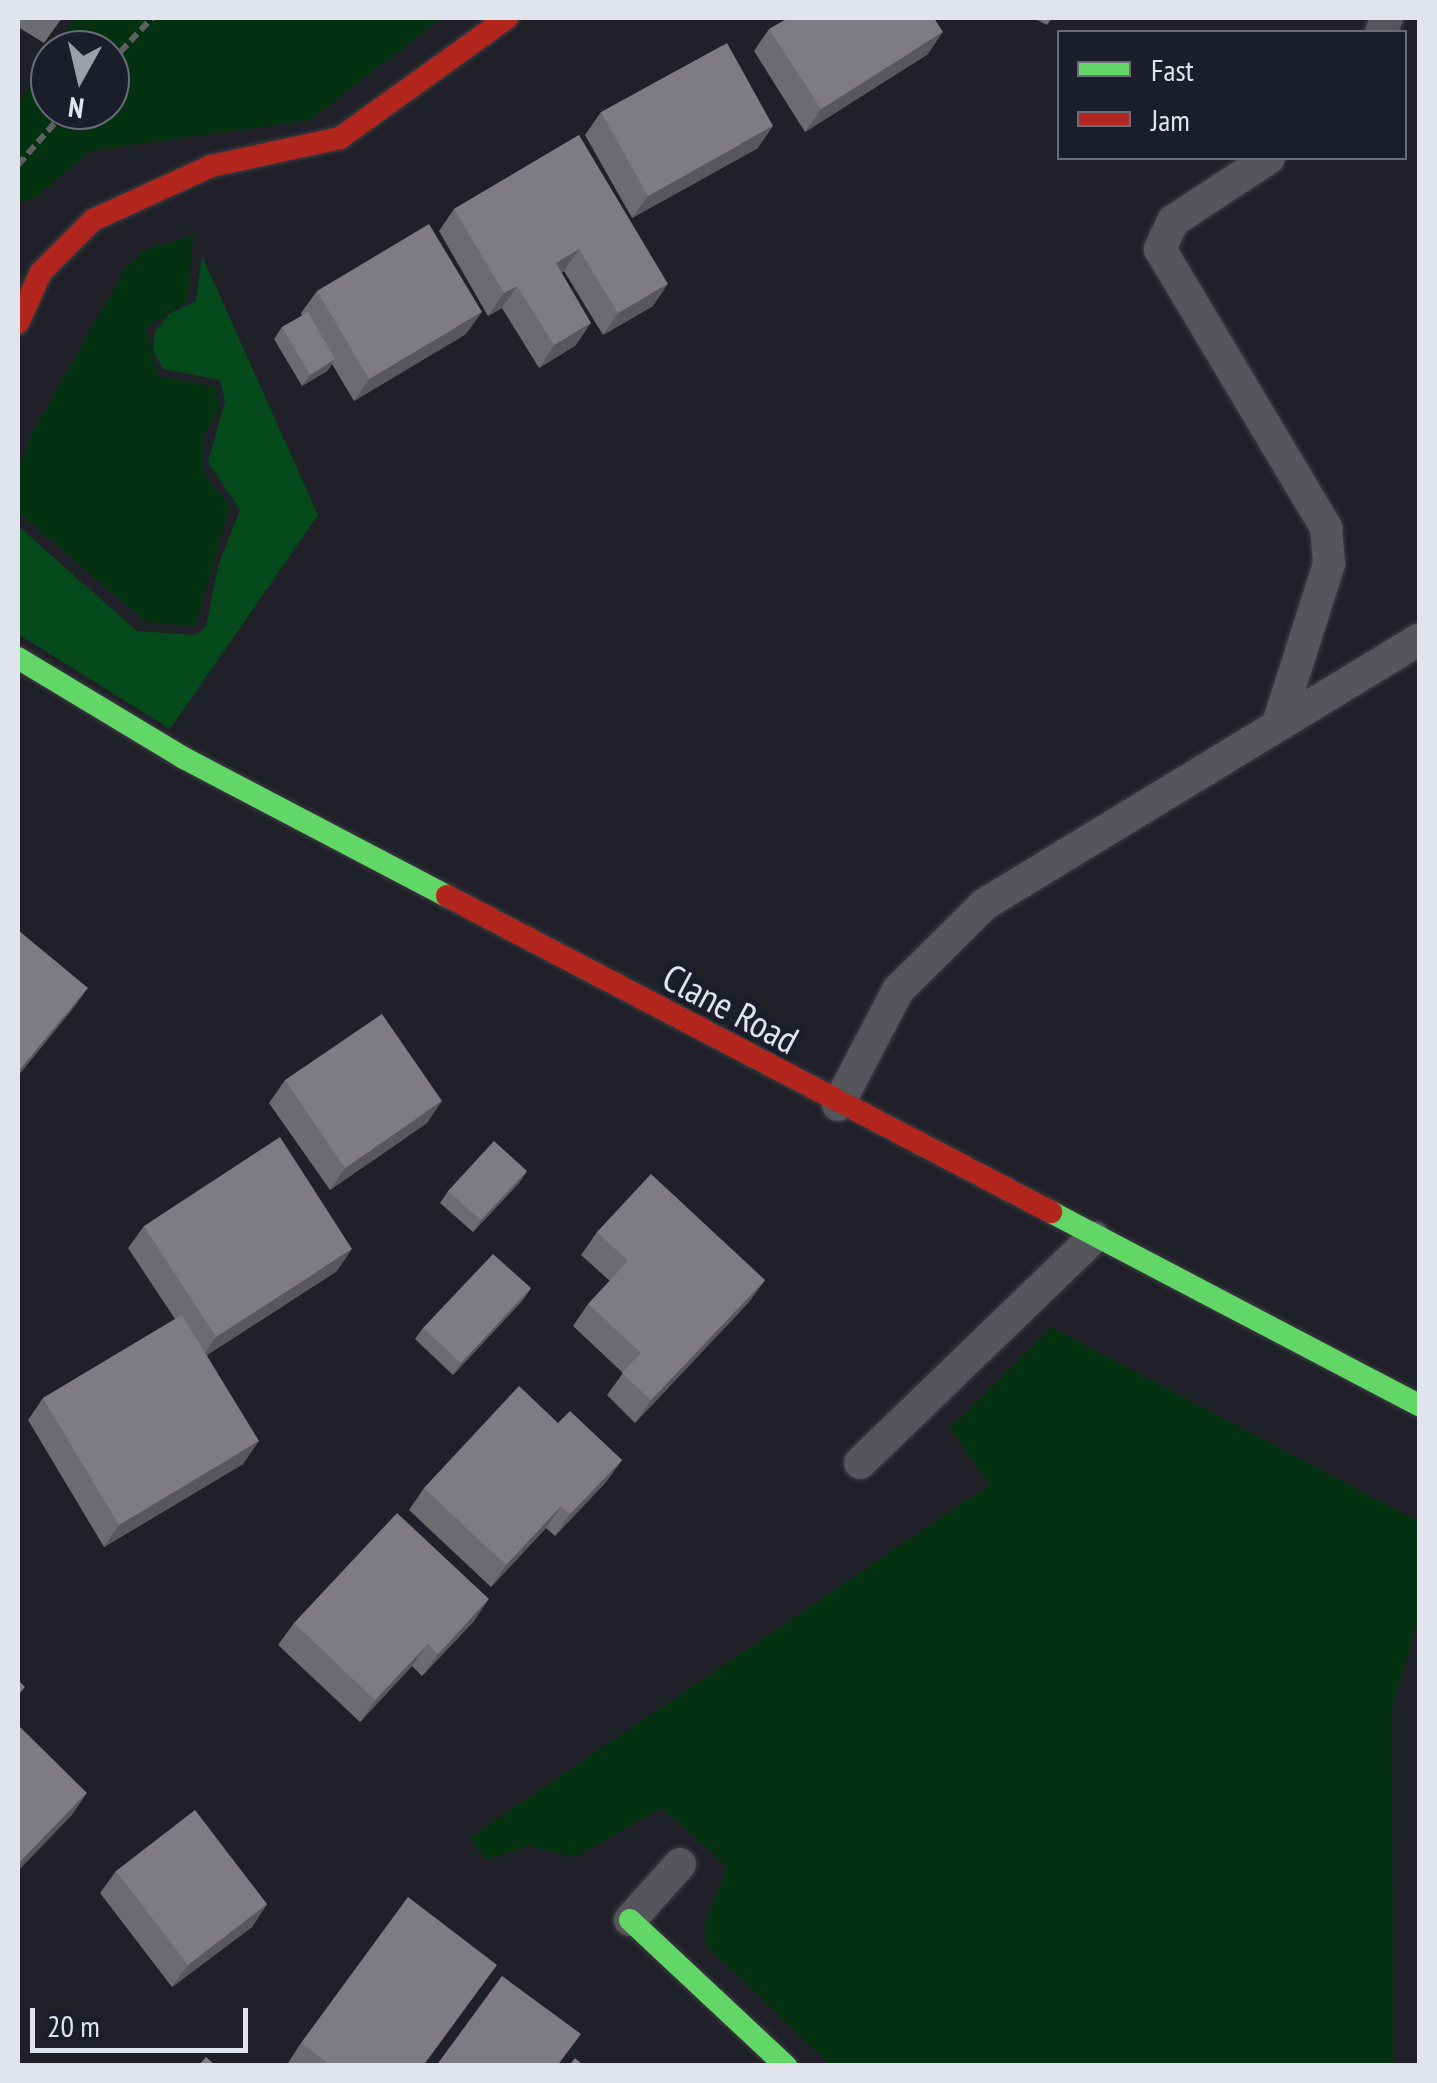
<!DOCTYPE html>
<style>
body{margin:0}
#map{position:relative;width:1437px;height:2083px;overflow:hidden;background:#202028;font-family:"PT Sans Narrow",sans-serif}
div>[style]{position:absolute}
.green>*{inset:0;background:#043110}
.forest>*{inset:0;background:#044a1b}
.path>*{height:6px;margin-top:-3px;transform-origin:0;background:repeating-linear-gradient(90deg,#5f6065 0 10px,transparent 0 15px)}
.roads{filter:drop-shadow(0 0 2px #3d3d44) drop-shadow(0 0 2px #3d3d44)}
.lane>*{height:32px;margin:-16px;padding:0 16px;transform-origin:16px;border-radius:16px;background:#55565c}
.fast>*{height:22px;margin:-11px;padding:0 11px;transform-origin:11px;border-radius:11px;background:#63d668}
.jam>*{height:22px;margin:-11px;padding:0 11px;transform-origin:11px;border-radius:11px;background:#b3261e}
.wall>*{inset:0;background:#6c6b70}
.shaded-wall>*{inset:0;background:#58575b}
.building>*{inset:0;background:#7e7c82}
span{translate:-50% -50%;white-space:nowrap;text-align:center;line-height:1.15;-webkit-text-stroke:10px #1c1d2b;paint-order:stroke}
.street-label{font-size:38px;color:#e1e3ed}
.frame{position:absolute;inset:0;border:20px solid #e1e3ed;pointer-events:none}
.legend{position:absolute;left:1057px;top:30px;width:350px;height:130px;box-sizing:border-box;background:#1c1d2b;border:2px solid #6b6c79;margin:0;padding:12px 18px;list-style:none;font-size:30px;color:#e1e3ed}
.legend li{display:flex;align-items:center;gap:20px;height:50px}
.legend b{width:50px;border:2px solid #6b6c79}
.north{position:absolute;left:30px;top:30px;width:100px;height:100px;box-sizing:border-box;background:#1c1d2b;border:2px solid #6b6c79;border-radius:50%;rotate:188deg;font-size:28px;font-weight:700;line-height:40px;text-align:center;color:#e1e3ed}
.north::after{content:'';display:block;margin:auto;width:35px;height:45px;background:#9d9fa8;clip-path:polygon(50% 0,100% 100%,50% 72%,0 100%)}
.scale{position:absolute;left:30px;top:2008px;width:218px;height:45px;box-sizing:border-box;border:5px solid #e1e3ed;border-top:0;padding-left:12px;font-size:30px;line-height:35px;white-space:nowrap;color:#e1e3ed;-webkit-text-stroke:8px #1c1d2b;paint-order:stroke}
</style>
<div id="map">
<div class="green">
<div style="clip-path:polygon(74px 18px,442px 18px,310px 120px,90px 151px,35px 198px,18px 203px,18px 104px,50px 54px,50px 110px,110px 110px,110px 50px,53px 50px)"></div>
<div style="clip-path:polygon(193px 235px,188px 300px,146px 328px,158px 376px,216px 387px,220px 409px,203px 436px,203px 472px,230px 506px,196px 626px,146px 622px,18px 512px,18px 469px,29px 439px,126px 267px,144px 250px)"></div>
<div style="clip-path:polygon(1051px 1327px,1419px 1522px,1419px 1619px,1392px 1708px,1393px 2065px,830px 2065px,706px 1945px,706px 1922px,727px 1867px,662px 1808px,576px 1857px,527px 1846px,487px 1860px,469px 1838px,989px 1485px,950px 1428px)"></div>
</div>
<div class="forest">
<div style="clip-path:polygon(202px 256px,318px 515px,170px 729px,18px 634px,18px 526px,137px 631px,195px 635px,206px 627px,218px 566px,240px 510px,208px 462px,225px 401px,220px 380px,163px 369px,153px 350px,155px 331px,169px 314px,196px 301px)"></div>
</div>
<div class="path">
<div style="left:110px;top:63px;width:62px;rotate:-47deg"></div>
<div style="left:18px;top:165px;width:73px;rotate:-48.9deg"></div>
</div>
<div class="roads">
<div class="lane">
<div style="left:1381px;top:32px;width:15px;rotate:-67deg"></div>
<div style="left:1269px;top:158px;width:115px;rotate:146.7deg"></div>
<div style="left:1173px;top:221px;width:31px;rotate:115deg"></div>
<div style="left:1160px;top:249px;width:325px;rotate:59.2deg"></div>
<div style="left:1326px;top:528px;width:36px;rotate:85deg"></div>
<div style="left:1329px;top:564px;width:168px;rotate:107.7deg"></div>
<div style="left:838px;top:1105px;width:130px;rotate:-62.4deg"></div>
<div style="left:898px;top:990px;width:122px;rotate:-44.7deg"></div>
<div style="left:985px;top:904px;width:509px;rotate:-31.35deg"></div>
<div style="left:860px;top:1463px;width:325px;rotate:-44deg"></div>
<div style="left:630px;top:1920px;width:75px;rotate:-48.2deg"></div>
</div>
<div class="fast">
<div style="left:18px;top:658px;width:194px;rotate:31.1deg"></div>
<div style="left:184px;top:758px;width:297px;rotate:27.7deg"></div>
<div style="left:1051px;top:1212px;width:417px;rotate:27.7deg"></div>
<div style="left:630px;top:1920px;width:214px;rotate:43.1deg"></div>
</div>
<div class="jam">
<div style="left:18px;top:323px;width:56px;rotate:-65.7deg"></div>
<div style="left:41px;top:272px;width:74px;rotate:-45deg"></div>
<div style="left:93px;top:220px;width:130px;rotate:-24.6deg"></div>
<div style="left:211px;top:166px;width:132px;rotate:-12.2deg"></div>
<div style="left:340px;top:138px;width:206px;rotate:-35.7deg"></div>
<div style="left:447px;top:896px;width:682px;rotate:27.62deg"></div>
</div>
</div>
<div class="wall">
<div style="clip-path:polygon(18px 18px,62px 18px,44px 43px,18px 27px)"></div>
<div style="clip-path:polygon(1033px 18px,1052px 18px,1047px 25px)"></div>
<div style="clip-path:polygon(769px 29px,928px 54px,805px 132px,754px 51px)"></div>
<div style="clip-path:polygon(601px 112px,758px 148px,632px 218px,585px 135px)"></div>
<div style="clip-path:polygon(579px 135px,653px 306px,603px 335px,564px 271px,561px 273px,576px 345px,539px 368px,502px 308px,488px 316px,439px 231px,454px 209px)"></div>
<div style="clip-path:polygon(317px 291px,466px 334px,354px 401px,332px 364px,327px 371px,302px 386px,274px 339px,282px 327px,302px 316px,301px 313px)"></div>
<div style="clip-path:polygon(285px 1080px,427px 1123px,330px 1190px,269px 1103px)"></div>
<div style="clip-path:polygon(527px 1171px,519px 1183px,473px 1232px,440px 1203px,448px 1191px)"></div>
<div style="clip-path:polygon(144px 1226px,337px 1271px,207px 1355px,243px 1464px,104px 1547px,28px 1420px,43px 1398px,175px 1319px,128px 1248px)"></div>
<div style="clip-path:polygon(597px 1232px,765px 1280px,749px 1302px,635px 1423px,607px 1395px,623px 1373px,573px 1326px,588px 1304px,610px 1281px,581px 1255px)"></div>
<div style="clip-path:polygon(531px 1288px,523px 1300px,453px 1375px,415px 1339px,423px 1328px)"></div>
<div style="clip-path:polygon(558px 1423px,622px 1460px,606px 1482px,555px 1536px,546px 1528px,491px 1587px,409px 1510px,424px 1488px)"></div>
<div style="clip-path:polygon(474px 1621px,422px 1676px,412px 1666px,360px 1722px,278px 1645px,294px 1623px)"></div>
<div style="clip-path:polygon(116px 1871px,267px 1904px,252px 1927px,172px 1987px,100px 1893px)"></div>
<div style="clip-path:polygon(301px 2043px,424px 2066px,286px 2066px)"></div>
</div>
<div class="shaded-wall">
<div style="clip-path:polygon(943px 32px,928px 54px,805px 132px,821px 109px)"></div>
<div style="clip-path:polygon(773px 126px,758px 148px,632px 218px,648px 196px)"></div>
<div style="clip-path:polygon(579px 249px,564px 271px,540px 285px,556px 263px)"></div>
<div style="clip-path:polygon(668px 284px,653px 306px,603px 335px,618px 313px)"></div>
<div style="clip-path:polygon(517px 286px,502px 308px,488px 316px,504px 293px)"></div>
<div style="clip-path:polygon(482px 312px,466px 334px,354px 401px,369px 379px)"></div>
<div style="clip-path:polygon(591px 323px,576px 345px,539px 368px,554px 345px)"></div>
<div style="clip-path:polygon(335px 359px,327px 371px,302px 386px,310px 375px)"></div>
<div style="clip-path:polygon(88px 988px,72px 1010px,18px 1076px,18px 1072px)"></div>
<div style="clip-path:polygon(442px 1101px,427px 1123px,330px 1190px,345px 1168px)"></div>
<div style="clip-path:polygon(527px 1171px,519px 1183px,473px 1232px,481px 1220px)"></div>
<div style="clip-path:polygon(352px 1249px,337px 1271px,201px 1359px,216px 1337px)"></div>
<div style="clip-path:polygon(765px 1280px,749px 1302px,635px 1423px,651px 1400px)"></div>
<div style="clip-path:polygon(531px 1288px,523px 1300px,453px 1375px,461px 1363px)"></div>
<div style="clip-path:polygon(259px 1441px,243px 1464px,104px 1547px,119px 1525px)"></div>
<div style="clip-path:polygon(622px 1460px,606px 1482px,555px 1536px,570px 1514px)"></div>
<div style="clip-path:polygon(561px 1506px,546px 1528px,491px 1587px,506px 1565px)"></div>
<div style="clip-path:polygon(489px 1599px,474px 1621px,422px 1676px,438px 1654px)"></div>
<div style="clip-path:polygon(428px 1644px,412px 1666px,360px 1722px,375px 1700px)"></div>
<div style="clip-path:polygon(87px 1793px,72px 1815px,18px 1871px,18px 1864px)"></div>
<div style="clip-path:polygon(267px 1904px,252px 1927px,172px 1987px,188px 1965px)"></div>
</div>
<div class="building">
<div style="clip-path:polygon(788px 18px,934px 18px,943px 32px,821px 109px,769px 29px)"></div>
<div style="clip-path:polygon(727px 43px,773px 126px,648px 196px,601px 112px)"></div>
<div style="clip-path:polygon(579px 135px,668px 284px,618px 313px,579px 249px,556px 263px,591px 323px,554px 345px,517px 286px,504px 293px,454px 209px)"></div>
<div style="clip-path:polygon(429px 224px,482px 312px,369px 379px,317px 291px)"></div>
<div style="clip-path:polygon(308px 312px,335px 359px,310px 375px,282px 327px)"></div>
<div style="clip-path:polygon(18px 930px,88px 988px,18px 1072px)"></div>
<div style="clip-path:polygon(382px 1014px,442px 1101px,345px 1168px,285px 1080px)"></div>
<div style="clip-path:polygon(280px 1137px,352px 1249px,216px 1337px,144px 1226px)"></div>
<div style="clip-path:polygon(494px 1141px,527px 1171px,481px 1220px,448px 1191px)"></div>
<div style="clip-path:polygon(651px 1174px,765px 1280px,651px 1400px,622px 1373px,641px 1353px,588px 1304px,628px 1261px,597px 1232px)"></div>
<div style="clip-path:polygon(493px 1254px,531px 1288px,461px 1363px,423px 1328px)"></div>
<div style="clip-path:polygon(182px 1315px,259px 1441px,119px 1525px,43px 1398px)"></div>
<div style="clip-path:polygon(519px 1386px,558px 1423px,570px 1411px,622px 1460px,570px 1514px,561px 1506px,506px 1565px,424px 1488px)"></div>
<div style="clip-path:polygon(397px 1513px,489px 1599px,438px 1654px,428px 1644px,375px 1700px,294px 1623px)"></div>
<div style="clip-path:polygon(18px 1680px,25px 1687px,18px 1695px)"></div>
<div style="clip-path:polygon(18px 1725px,87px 1793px,18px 1864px)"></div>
<div style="clip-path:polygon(195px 1810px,267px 1904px,188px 1965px,116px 1871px)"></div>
<div style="clip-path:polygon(408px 1897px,497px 1965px,423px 2066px,332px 2066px,301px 2043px)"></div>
<div style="clip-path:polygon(502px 1976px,581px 2034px,557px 2066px,436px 2066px)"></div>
<div style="clip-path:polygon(206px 2057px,216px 2066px,198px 2066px)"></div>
<div style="clip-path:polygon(575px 2058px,584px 2066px,569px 2066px)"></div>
</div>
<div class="street-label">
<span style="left:731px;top:1008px;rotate:28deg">Clane Road</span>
</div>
<div class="frame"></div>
<ul class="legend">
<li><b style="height:12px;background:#63d668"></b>Fast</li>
<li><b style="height:12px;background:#b3261e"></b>Jam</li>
</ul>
<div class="north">N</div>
<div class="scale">20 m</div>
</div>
